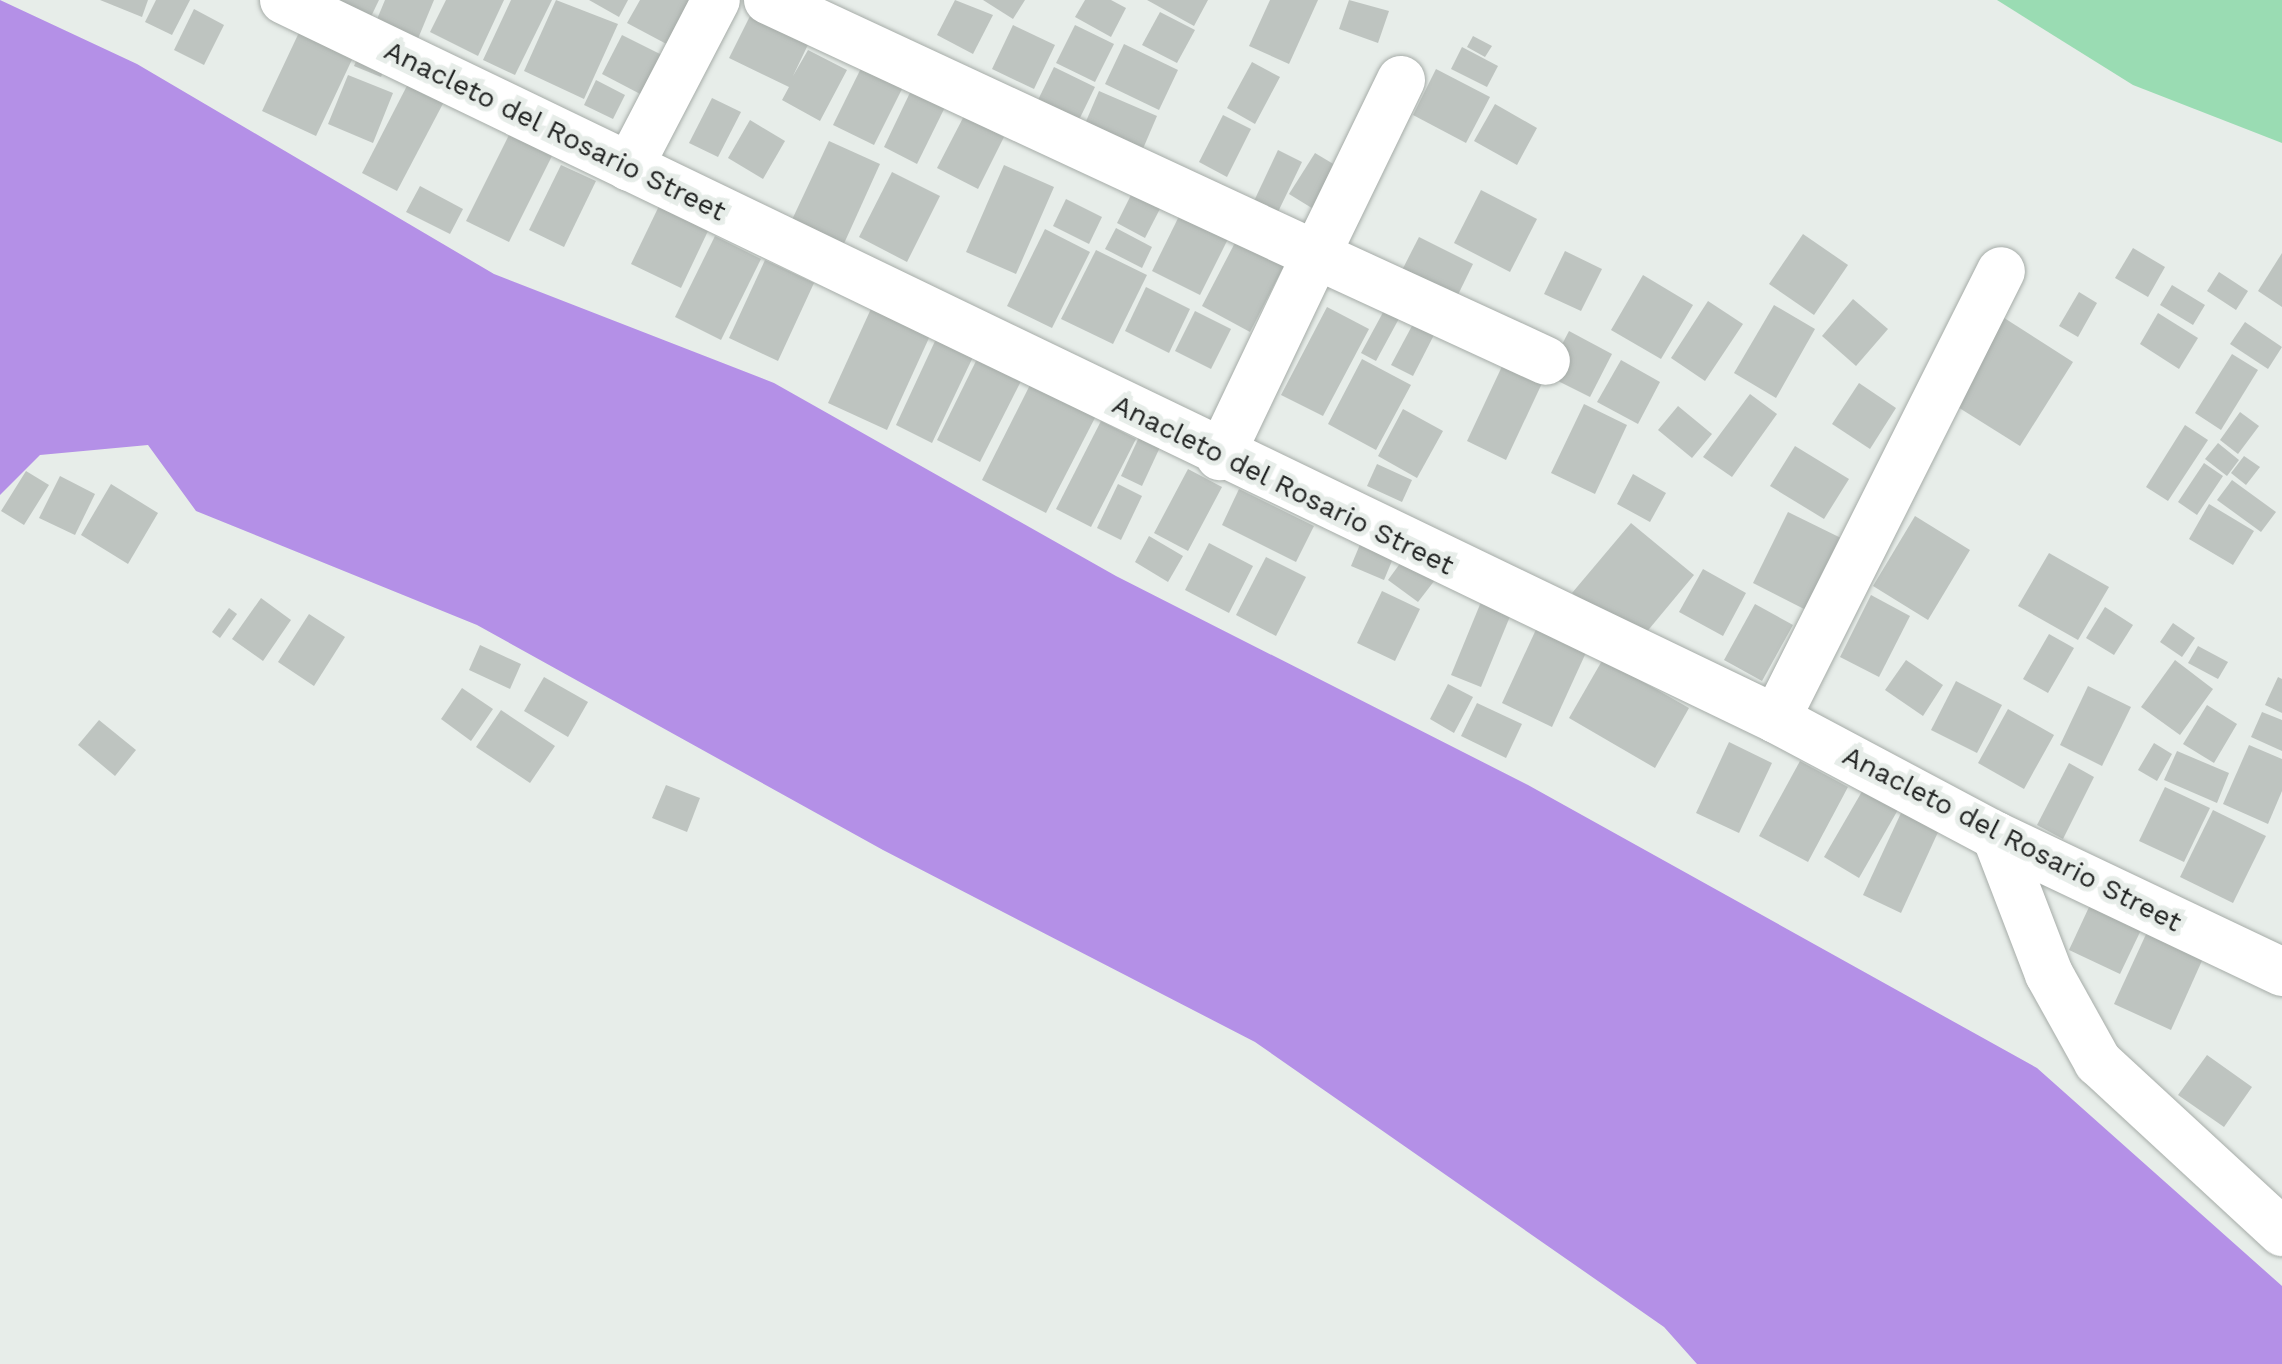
<!DOCTYPE html>
<style>
body{margin:0}
#map{position:relative;width:2282px;height:1364px;overflow:hidden;background:#e7ede9;font-family:"Work Sans",sans-serif}
div>[style]{position:absolute}
.green>*{inset:0;background:#9adcb3}
.water>*{inset:0;background:#b490e7}
.building>*{inset:0;background:#bec4c0}
.roads{filter:drop-shadow(0 0 2px #a6aca8) drop-shadow(0 0 2px #a6aca8)}
.minor>*{height:48px;margin:-24px;padding:0 24px;transform-origin:24px;border-radius:24px;background:#fff}
span{translate:-50% -50%;white-space:nowrap;text-align:center;line-height:1.15;-webkit-text-stroke:10px #e7ede9;paint-order:stroke}
.street-label{font-size:28px;color:#242625}
</style>
<div id="map">
<div class="green">
<div style="clip-path:polygon(1997px 0,2282px 0,2282px 143px,2133px 85px)"></div>
</div>
<div class="water">
<div style="clip-path:polygon(0 0,137px 64px,494px 274px,774px 383px,1116px 576px,1528px 785px,2037px 1068px,2282px 1286px,2282px 1364px,1697px 1364px,1664px 1327px,1255px 1042px,883px 850px,477px 625px,196px 511px,148px 445px,40px 455px,0 495px)"></div>
</div>
<div class="building">
<div style="clip-path:polygon(100px 0,148px 0,142px 17px)"></div>
<div style="clip-path:polygon(156px 0,190px 0,172px 35px,145px 22px)"></div>
<div style="clip-path:polygon(324px 0,379px 0,366px 27px)"></div>
<div style="clip-path:polygon(385px 0,434px 0,417px 41px,375px 24px)"></div>
<div style="clip-path:polygon(446px 0,504px 0,478px 56px,430px 32px)"></div>
<div style="clip-path:polygon(511px 0,552px 0,515px 75px,483px 60px)"></div>
<div style="clip-path:polygon(556px 0,618px 24px,584px 99px,524px 71px)"></div>
<div style="clip-path:polygon(589px 0,628px 0,619px 17px)"></div>
<div style="clip-path:polygon(640px 0,700px 0,674px 48px,627px 23px)"></div>
<div style="clip-path:polygon(955px 0,993px 15px,973px 54px,937px 35px)"></div>
<div style="clip-path:polygon(983px 0,1025px 0,1013px 19px)"></div>
<div style="clip-path:polygon(1085px 0,1111px 0,1126px 8px,1111px 37px,1075px 17px)"></div>
<div style="clip-path:polygon(1147px 0,1208px 0,1194px 26px)"></div>
<div style="clip-path:polygon(1270px 0,1318px 0,1289px 64px,1249px 46px)"></div>
<div style="clip-path:polygon(1349px 0,1389px 11px,1378px 43px,1339px 29px)"></div>
<div style="clip-path:polygon(757px 2px,815px 30px,793px 76px,808px 50px,847px 70px,820px 121px,782px 100px,789px 87px,729px 58px)"></div>
<div style="clip-path:polygon(194px 9px,224px 25px,204px 65px,174px 50px)"></div>
<div style="clip-path:polygon(1160px 12px,1195px 30px,1177px 63px,1142px 45px)"></div>
<div style="clip-path:polygon(303px 24px,357px 49px,316px 136px,262px 111px)"></div>
<div style="clip-path:polygon(1013px 25px,1055px 45px,1034px 89px,992px 69px)"></div>
<div style="clip-path:polygon(1075px 25px,1114px 44px,1095px 82px,1056px 63px)"></div>
<div style="clip-path:polygon(622px 35px,664px 56px,644px 96px,602px 74px)"></div>
<div style="clip-path:polygon(1473px 36px,1492px 46px,1485px 57px,1467px 47px)"></div>
<div style="clip-path:polygon(1124px 44px,1178px 70px,1159px 110px,1105px 84px)"></div>
<div style="clip-path:polygon(1462px 47px,1498px 66px,1487px 87px,1451px 69px)"></div>
<div style="clip-path:polygon(870px 50px,911px 71px,874px 145px,833px 125px)"></div>
<div style="clip-path:polygon(360px 52px,387px 63px,381px 77px,354px 66px)"></div>
<div style="clip-path:polygon(1252px 62px,1280px 77px,1255px 124px,1227px 108px)"></div>
<div style="clip-path:polygon(1054px 67px,1095px 87px,1078px 122px,1037px 102px)"></div>
<div style="clip-path:polygon(1436px 69px,1490px 97px,1466px 143px,1413px 115px)"></div>
<div style="clip-path:polygon(348px 75px,393px 93px,373px 143px,328px 124px)"></div>
<div style="clip-path:polygon(411px 78px,447px 96px,397px 191px,362px 173px)"></div>
<div style="clip-path:polygon(917px 78px,951px 95px,917px 164px,884px 147px)"></div>
<div style="clip-path:polygon(596px 80px,625px 95px,613px 119px,584px 105px)"></div>
<div style="clip-path:polygon(1099px 91px,1157px 116px,1142px 151px,1084px 126px)"></div>
<div style="clip-path:polygon(712px 98px,741px 112px,718px 157px,689px 143px)"></div>
<div style="clip-path:polygon(1495px 104px,1537px 128px,1517px 165px,1474px 141px)"></div>
<div style="clip-path:polygon(1223px 115px,1251px 129px,1227px 177px,1199px 162px)"></div>
<div style="clip-path:polygon(964px 116px,1004px 137px,978px 189px,937px 168px)"></div>
<div style="clip-path:polygon(750px 120px,785px 141px,763px 179px,728px 158px)"></div>
<div style="clip-path:polygon(513px 127px,556px 148px,509px 242px,466px 221px)"></div>
<div style="clip-path:polygon(829px 141px,880px 164px,842px 248px,790px 224px)"></div>
<div style="clip-path:polygon(1278px 150px,1302px 162px,1278px 212px,1254px 201px)"></div>
<div style="clip-path:polygon(1315px 153px,1340px 168px,1315px 210px,1289px 194px)"></div>
<div style="clip-path:polygon(561px 165px,596px 181px,564px 247px,529px 230px)"></div>
<div style="clip-path:polygon(1004px 165px,1054px 187px,1016px 274px,966px 252px)"></div>
<div style="clip-path:polygon(892px 172px,940px 196px,907px 262px,859px 237px)"></div>
<div style="clip-path:polygon(1136px 185px,1165px 199px,1145px 238px,1117px 223px)"></div>
<div style="clip-path:polygon(420px 186px,463px 209px,450px 234px,406px 212px)"></div>
<div style="clip-path:polygon(1481px 190px,1537px 219px,1510px 272px,1454px 243px)"></div>
<div style="clip-path:polygon(1066px 199px,1102px 217px,1089px 244px,1053px 226px)"></div>
<div style="clip-path:polygon(1186px 202px,1234px 227px,1200px 295px,1152px 271px)"></div>
<div style="clip-path:polygon(659px 206px,708px 231px,681px 288px,631px 264px)"></div>
<div style="clip-path:polygon(1116px 228px,1152px 247px,1142px 268px,1105px 249px)"></div>
<div style="clip-path:polygon(1045px 229px,1090px 252px,1052px 328px,1007px 306px)"></div>
<div style="clip-path:polygon(1803px 234px,1848px 265px,1814px 315px,1769px 284px)"></div>
<div style="clip-path:polygon(1239px 235px,1287px 260px,1250px 332px,1202px 306px)"></div>
<div style="clip-path:polygon(715px 236px,761px 259px,721px 340px,675px 317px)"></div>
<div style="clip-path:polygon(1419px 237px,1473px 264px,1452px 307px,1397px 280px)"></div>
<div style="clip-path:polygon(2133px 248px,2165px 267px,2148px 297px,2115px 278px)"></div>
<div style="clip-path:polygon(1096px 250px,1147px 275px,1113px 344px,1061px 319px)"></div>
<div style="clip-path:polygon(1565px 251px,1602px 269px,1581px 311px,1544px 294px)"></div>
<div style="clip-path:polygon(2282px 253px,2282px 307px,2258px 291px)"></div>
<div style="clip-path:polygon(765px 260px,814px 283px,778px 361px,729px 338px)"></div>
<div style="clip-path:polygon(2219px 272px,2248px 291px,2236px 310px,2207px 291px)"></div>
<div style="clip-path:polygon(1643px 275px,1693px 305px,1661px 359px,1611px 330px)"></div>
<div style="clip-path:polygon(2172px 285px,2205px 305px,2193px 325px,2160px 305px)"></div>
<div style="clip-path:polygon(1146px 287px,1190px 309px,1169px 353px,1125px 331px)"></div>
<div style="clip-path:polygon(2079px 292px,2097px 303px,2078px 337px,2059px 326px)"></div>
<div style="clip-path:polygon(1853px 299px,1888px 329px,1856px 366px,1822px 336px)"></div>
<div style="clip-path:polygon(875px 300px,934px 327px,887px 430px,828px 403px)"></div>
<div style="clip-path:polygon(1708px 301px,1743px 324px,1705px 381px,1671px 358px)"></div>
<div style="clip-path:polygon(1387px 305px,1402px 313px,1376px 361px,1361px 353px)"></div>
<div style="clip-path:polygon(1774px 305px,1815px 329px,1776px 398px,1734px 373px)"></div>
<div style="clip-path:polygon(1327px 307px,1369px 329px,1323px 416px,1281px 395px)"></div>
<div style="clip-path:polygon(1195px 311px,1231px 329px,1211px 369px,1175px 351px)"></div>
<div style="clip-path:polygon(2158px 313px,2198px 338px,2179px 369px,2140px 344px)"></div>
<div style="clip-path:polygon(1998px 314px,2073px 362px,2020px 446px,1945px 399px)"></div>
<div style="clip-path:polygon(2245px 322px,2282px 347px,2268px 369px,2230px 344px)"></div>
<div style="clip-path:polygon(1413px 324px,1434px 335px,1413px 376px,1391px 365px)"></div>
<div style="clip-path:polygon(1569px 331px,1612px 354px,1590px 397px,1546px 375px)"></div>
<div style="clip-path:polygon(936px 339px,973px 357px,932px 443px,896px 425px)"></div>
<div style="clip-path:polygon(2232px 354px,2258px 370px,2221px 430px,2195px 413px)"></div>
<div style="clip-path:polygon(977px 359px,1021px 381px,980px 462px,937px 440px)"></div>
<div style="clip-path:polygon(1362px 359px,1411px 385px,1376px 450px,1328px 424px)"></div>
<div style="clip-path:polygon(1505px 360px,1544px 379px,1506px 460px,1467px 441px)"></div>
<div style="clip-path:polygon(1621px 360px,1660px 382px,1638px 424px,1597px 402px)"></div>
<div style="clip-path:polygon(1034px 377px,1099px 410px,1046px 513px,982px 480px)"></div>
<div style="clip-path:polygon(1859px 383px,1896px 408px,1870px 449px,1832px 424px)"></div>
<div style="clip-path:polygon(1750px 394px,1777px 414px,1732px 477px,1703px 457px)"></div>
<div style="clip-path:polygon(1584px 404px,1627px 425px,1595px 494px,1551px 473px)"></div>
<div style="clip-path:polygon(1678px 406px,1712px 434px,1692px 458px,1658px 430px)"></div>
<div style="clip-path:polygon(1403px 409px,1443px 431px,1417px 478px,1378px 456px)"></div>
<div style="clip-path:polygon(2240px 412px,2259px 426px,2238px 454px,2220px 440px)"></div>
<div style="clip-path:polygon(1101px 421px,1136px 439px,1091px 527px,1056px 509px)"></div>
<div style="clip-path:polygon(2185px 425px,2208px 440px,2168px 501px,2146px 487px)"></div>
<div style="clip-path:polygon(1140px 435px,1161px 445px,1142px 486px,1121px 476px)"></div>
<div style="clip-path:polygon(2218px 443px,2239px 460px,2227px 476px,2205px 459px)"></div>
<div style="clip-path:polygon(1795px 446px,1849px 479px,1824px 519px,1770px 486px)"></div>
<div style="clip-path:polygon(2244px 456px,2260px 467px,2246px 485px,2231px 473px)"></div>
<div style="clip-path:polygon(2204px 463px,2223px 476px,2197px 515px,2178px 502px)"></div>
<div style="clip-path:polygon(1377px 464px,1412px 480px,1402px 502px,1367px 486px)"></div>
<div style="clip-path:polygon(1188px 469px,1222px 487px,1188px 551px,1154px 533px)"></div>
<div style="clip-path:polygon(26px 471px,49px 485px,24px 525px,1px 511px)"></div>
<div style="clip-path:polygon(1633px 474px,1666px 493px,1650px 522px,1617px 504px)"></div>
<div style="clip-path:polygon(60px 476px,95px 494px,75px 535px,39px 518px)"></div>
<div style="clip-path:polygon(2232px 480px,2276px 512px,2261px 532px,2217px 500px)"></div>
<div style="clip-path:polygon(111px 484px,158px 513px,128px 564px,81px 535px)"></div>
<div style="clip-path:polygon(1118px 484px,1142px 496px,1121px 540px,1097px 528px)"></div>
<div style="clip-path:polygon(1239px 489px,1314px 526px,1296px 562px,1222px 525px)"></div>
<div style="clip-path:polygon(2209px 504px,2254px 531px,2233px 565px,2189px 539px)"></div>
<div style="clip-path:polygon(1788px 512px,1841px 538px,1806px 610px,1753px 583px)"></div>
<div style="clip-path:polygon(1915px 516px,1970px 550px,1928px 620px,1873px 586px)"></div>
<div style="clip-path:polygon(1631px 523px,1694px 575px,1635px 646px,1572px 593px)"></div>
<div style="clip-path:polygon(1149px 536px,1183px 556px,1168px 582px,1135px 562px)"></div>
<div style="clip-path:polygon(1361px 542px,1394px 556px,1384px 580px,1351px 566px)"></div>
<div style="clip-path:polygon(1209px 543px,1253px 566px,1229px 613px,1185px 590px)"></div>
<div style="clip-path:polygon(2049px 553px,2109px 587px,2078px 640px,2018px 606px)"></div>
<div style="clip-path:polygon(1266px 557px,1306px 577px,1276px 636px,1236px 615px)"></div>
<div style="clip-path:polygon(1404px 558px,1435px 580px,1418px 602px,1388px 580px)"></div>
<div style="clip-path:polygon(1703px 569px,1746px 593px,1723px 636px,1679px 612px)"></div>
<div style="clip-path:polygon(1382px 591px,1420px 609px,1395px 661px,1357px 643px)"></div>
<div style="clip-path:polygon(1871px 595px,1910px 616px,1879px 677px,1840px 657px)"></div>
<div style="clip-path:polygon(261px 598px,291px 620px,263px 661px,232px 639px)"></div>
<div style="clip-path:polygon(1481px 602px,1511px 614px,1481px 687px,1451px 675px)"></div>
<div style="clip-path:polygon(1755px 604px,1793px 625px,1762px 681px,1724px 660px)"></div>
<div style="clip-path:polygon(2105px 607px,2133px 625px,2114px 655px,2086px 638px)"></div>
<div style="clip-path:polygon(229px 608px,237px 614px,220px 638px,212px 632px)"></div>
<div style="clip-path:polygon(309px 614px,345px 637px,314px 686px,278px 662px)"></div>
<div style="clip-path:polygon(1539px 623px,1589px 646px,1552px 727px,1502px 703px)"></div>
<div style="clip-path:polygon(2173px 623px,2195px 638px,2182px 657px,2160px 642px)"></div>
<div style="clip-path:polygon(2049px 634px,2074px 648px,2048px 693px,2023px 679px)"></div>
<div style="clip-path:polygon(480px 645px,521px 664px,510px 689px,469px 670px)"></div>
<div style="clip-path:polygon(2198px 646px,2228px 662px,2218px 679px,2188px 663px)"></div>
<div style="clip-path:polygon(1603px 659px,1689px 708px,1655px 768px,1569px 718px)"></div>
<div style="clip-path:polygon(1906px 660px,1943px 685px,1923px 716px,1885px 690px)"></div>
<div style="clip-path:polygon(2175px 660px,2213px 689px,2180px 735px,2141px 707px)"></div>
<div style="clip-path:polygon(544px 677px,588px 702px,568px 737px,524px 711px)"></div>
<div style="clip-path:polygon(2278px 677px,2282px 679px,2282px 713px,2265px 705px)"></div>
<div style="clip-path:polygon(1956px 681px,2002px 705px,1977px 753px,1931px 730px)"></div>
<div style="clip-path:polygon(1448px 684px,1473px 697px,1454px 733px,1430px 719px)"></div>
<div style="clip-path:polygon(2088px 686px,2131px 707px,2102px 766px,2060px 745px)"></div>
<div style="clip-path:polygon(462px 688px,493px 709px,471px 741px,441px 719px)"></div>
<div style="clip-path:polygon(1477px 703px,1522px 724px,1506px 758px,1461px 736px)"></div>
<div style="clip-path:polygon(2207px 705px,2237px 724px,2214px 763px,2183px 744px)"></div>
<div style="clip-path:polygon(2008px 709px,2054px 735px,2024px 789px,1978px 763px)"></div>
<div style="clip-path:polygon(501px 710px,555px 746px,530px 783px,476px 747px)"></div>
<div style="clip-path:polygon(2262px 712px,2282px 720px,2282px 751px,2251px 737px)"></div>
<div style="clip-path:polygon(99px 720px,136px 750px,115px 776px,78px 745px)"></div>
<div style="clip-path:polygon(1729px 742px,1772px 763px,1739px 833px,1696px 813px)"></div>
<div style="clip-path:polygon(2154px 743px,2172px 754px,2157px 781px,2138px 770px)"></div>
<div style="clip-path:polygon(2249px 745px,2282px 759px,2282px 791px,2268px 824px,2223px 804px)"></div>
<div style="clip-path:polygon(2177px 751px,2229px 773px,2217px 803px,2164px 780px)"></div>
<div style="clip-path:polygon(1800px 761px,1848px 787px,1808px 862px,1759px 836px)"></div>
<div style="clip-path:polygon(2069px 763px,2094px 777px,2063px 839px,2037px 825px)"></div>
<div style="clip-path:polygon(666px 785px,700px 798px,687px 832px,652px 818px)"></div>
<div style="clip-path:polygon(2165px 787px,2210px 808px,2184px 862px,2139px 841px)"></div>
<div style="clip-path:polygon(1864px 788px,1899px 808px,1859px 878px,1824px 857px)"></div>
<div style="clip-path:polygon(2213px 810px,2266px 836px,2233px 903px,2180px 877px)"></div>
<div style="clip-path:polygon(1901px 813px,1939px 830px,1901px 913px,1863px 895px)"></div>
<div style="clip-path:polygon(2090px 905px,2141px 930px,2120px 974px,2069px 950px)"></div>
<div style="clip-path:polygon(2153px 919px,2209px 945px,2171px 1030px,2114px 1004px)"></div>
<div style="clip-path:polygon(2207px 1055px,2252px 1087px,2224px 1127px,2178px 1095px)"></div>
</div>
<div class="roads">
<div class="minor">
<div style="left:284px;top:0;width:1656px;rotate:25.73deg"></div>
<div style="left:1776px;top:719px;width:249px;rotate:28deg"></div>
<div style="left:1996px;top:836px;width:317px;rotate:25.4deg"></div>
<div style="left:768px;top:0;width:604px;rotate:24.95deg"></div>
<div style="left:1316px;top:255px;width:223px;rotate:115.5deg"></div>
<div style="left:1401px;top:80px;width:195px;rotate:115.9deg"></div>
<div style="left:1316px;top:255px;width:253px;rotate:24.7deg"></div>
<div style="left:629px;top:167px;width:188px;rotate:-62.5deg"></div>
<div style="left:1776px;top:719px;width:501px;rotate:-63.33deg"></div>
<div style="left:1996px;top:836px;width:148px;rotate:69deg"></div>
<div style="left:2049px;top:974px;width:101px;rotate:60.9deg"></div>
<div style="left:2098px;top:1062px;width:251px;rotate:42.7deg"></div>
</div>
</div>
<div class="street-label">
<span style="left:555px;top:131px;rotate:26deg">Anacleto del Rosario Street</span>
<span style="left:1283px;top:485px;rotate:26deg">Anacleto del Rosario Street</span>
<span style="left:2012px;top:839px;rotate:27deg">Anacleto del Rosario Street</span>
</div>
</div>
